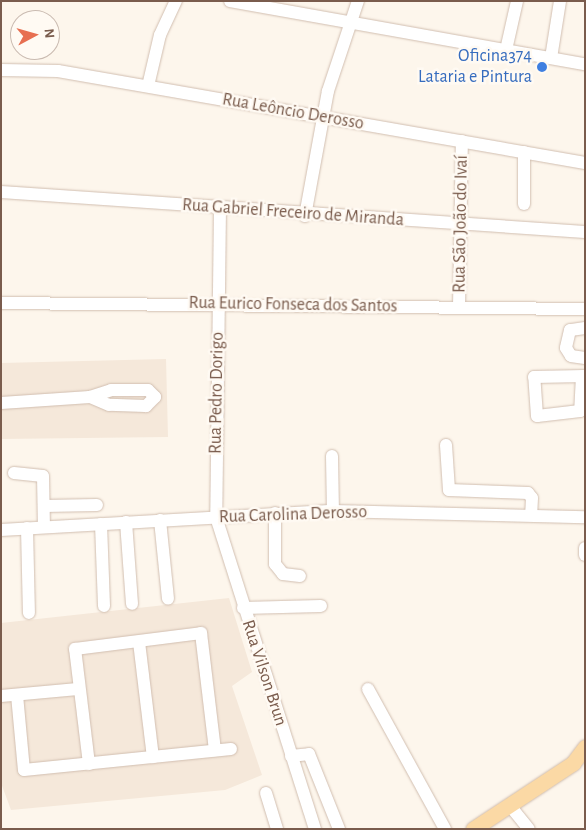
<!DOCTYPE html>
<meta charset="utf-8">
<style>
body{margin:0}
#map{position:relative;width:586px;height:830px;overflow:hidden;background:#fdf6ec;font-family:"Alegreya Sans",sans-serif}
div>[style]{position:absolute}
.residential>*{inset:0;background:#f5e8da}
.roads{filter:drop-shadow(0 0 1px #d1beb0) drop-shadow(0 0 1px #d1beb0)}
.minor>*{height:12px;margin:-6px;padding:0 6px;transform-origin:6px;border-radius:6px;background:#fff}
.major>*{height:15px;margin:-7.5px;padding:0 7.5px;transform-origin:7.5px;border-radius:7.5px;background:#fbd9a5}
.dots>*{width:14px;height:14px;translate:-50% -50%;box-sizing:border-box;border:2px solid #fffaf3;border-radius:50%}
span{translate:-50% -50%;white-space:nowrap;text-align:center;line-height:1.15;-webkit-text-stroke:5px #fffaf3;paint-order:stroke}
.shop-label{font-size:18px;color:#366cbe}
.right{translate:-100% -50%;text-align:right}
.street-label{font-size:18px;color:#7a5c4d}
.frame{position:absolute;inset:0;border:2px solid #7a5c4d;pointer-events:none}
.north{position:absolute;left:10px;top:10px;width:50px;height:50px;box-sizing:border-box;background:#fffaf3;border:1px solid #cabbb1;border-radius:50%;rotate:84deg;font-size:14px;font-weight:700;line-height:20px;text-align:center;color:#7a5c4d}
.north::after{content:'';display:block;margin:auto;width:18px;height:22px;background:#e76f51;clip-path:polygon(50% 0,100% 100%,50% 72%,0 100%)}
</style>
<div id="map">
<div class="residential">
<div style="clip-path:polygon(166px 359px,168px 437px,1px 439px,1px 363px)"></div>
<div style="clip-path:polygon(229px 598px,252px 672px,232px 686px,262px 775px,225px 790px,11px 810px,1px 783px,1px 623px)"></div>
</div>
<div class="roads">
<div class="minor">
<div style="left:230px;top:1px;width:361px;rotate:10.1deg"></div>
<div style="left:506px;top:50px;width:50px;rotate:-77.3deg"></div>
<div style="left:551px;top:58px;width:58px;rotate:-81deg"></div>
<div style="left:1px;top:70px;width:57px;rotate:1deg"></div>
<div style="left:58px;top:71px;width:535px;rotate:9.9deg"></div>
<div style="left:148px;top:86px;width:52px;rotate:-76.8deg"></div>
<div style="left:160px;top:35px;width:38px;rotate:-65deg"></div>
<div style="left:1px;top:192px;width:585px;rotate:3.92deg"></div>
<div style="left:524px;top:204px;width:52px;rotate:-90deg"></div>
<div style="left:220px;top:208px;width:309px;rotate:90.7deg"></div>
<div style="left:216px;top:517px;width:327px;rotate:72.4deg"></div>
<div style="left:305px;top:216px;width:127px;rotate:-79.6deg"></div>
<div style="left:328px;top:91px;width:95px;rotate:-71.6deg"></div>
<div style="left:1px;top:303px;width:584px;rotate:0.59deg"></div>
<div style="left:459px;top:307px;width:166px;rotate:-89deg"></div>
<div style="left:585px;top:328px;width:15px;rotate:172deg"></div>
<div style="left:570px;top:330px;width:18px;rotate:103deg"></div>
<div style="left:566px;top:348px;width:9px;rotate:58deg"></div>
<div style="left:571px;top:356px;width:14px;rotate:8deg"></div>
<div style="left:582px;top:376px;width:35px;rotate:93deg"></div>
<div style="left:580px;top:411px;width:43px;rotate:173.4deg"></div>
<div style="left:537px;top:416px;width:39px;rotate:-94deg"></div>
<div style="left:534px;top:377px;width:51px;rotate:-1.1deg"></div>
<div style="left:1px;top:403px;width:89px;rotate:-3.9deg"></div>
<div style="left:90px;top:397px;width:22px;rotate:-18deg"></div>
<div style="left:111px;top:390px;width:37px"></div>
<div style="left:148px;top:390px;width:10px;rotate:45deg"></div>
<div style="left:155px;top:397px;width:13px;rotate:135deg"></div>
<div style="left:146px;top:406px;width:37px;rotate:-178deg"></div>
<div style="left:109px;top:405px;width:21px;rotate:-157deg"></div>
<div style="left:446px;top:445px;width:45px;rotate:86.2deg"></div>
<div style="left:449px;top:490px;width:79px;rotate:2.2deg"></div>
<div style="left:528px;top:493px;width:6px;rotate:51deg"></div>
<div style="left:532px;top:498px;width:17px;rotate:93deg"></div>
<div style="left:332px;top:456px;width:55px;rotate:89deg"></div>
<div style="left:14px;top:473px;width:29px;rotate:6deg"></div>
<div style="left:43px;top:476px;width:51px;rotate:88.9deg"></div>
<div style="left:44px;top:506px;width:53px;rotate:-1.1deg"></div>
<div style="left:275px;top:513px;width:51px;rotate:90deg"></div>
<div style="left:275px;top:564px;width:13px;rotate:51deg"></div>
<div style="left:283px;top:574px;width:17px;rotate:7deg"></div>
<div style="left:160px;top:520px;width:79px;rotate:84.2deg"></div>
<div style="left:126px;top:522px;width:82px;rotate:85.8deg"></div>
<div style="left:101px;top:524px;width:82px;rotate:87.9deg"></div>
<div style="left:27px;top:528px;width:85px;rotate:88.7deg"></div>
<div style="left:1px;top:530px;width:333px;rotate:-3.3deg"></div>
<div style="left:333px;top:511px;width:252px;rotate:1.4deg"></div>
<div style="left:585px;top:548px;width:7px;rotate:90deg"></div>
<div style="left:243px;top:608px;width:78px;rotate:-1.5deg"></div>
<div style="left:139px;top:642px;width:116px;rotate:83.1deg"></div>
<div style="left:368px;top:689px;width:160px;rotate:61.2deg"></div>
<div style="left:17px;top:695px;width:75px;rotate:84.7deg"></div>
<div style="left:24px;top:770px;width:208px;rotate:-5.8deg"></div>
<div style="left:1px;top:696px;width:77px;rotate:-5.2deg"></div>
<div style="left:291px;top:756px;width:18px;rotate:-6deg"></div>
<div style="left:309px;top:754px;width:81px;rotate:68.2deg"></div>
<div style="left:89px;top:764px;width:116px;rotate:-96.9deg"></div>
<div style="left:75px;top:649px;width:127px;rotate:-7.2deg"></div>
<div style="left:201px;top:633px;width:118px;rotate:83.2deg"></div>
<div style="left:266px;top:793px;width:38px;rotate:73deg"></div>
<div style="left:511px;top:807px;width:28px;rotate:51deg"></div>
</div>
<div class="major">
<div style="left:473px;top:829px;width:120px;rotate:-33.4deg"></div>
<div style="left:573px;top:763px;width:20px;rotate:-53deg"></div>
</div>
</div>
<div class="dots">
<div style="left:542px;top:67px;background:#3f7fe0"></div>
</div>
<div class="shop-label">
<span class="right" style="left:532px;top:67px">Oficina374<br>Lataria e Pintura</span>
</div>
<div class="street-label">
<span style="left:293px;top:112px;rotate:10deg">Rua Leôncio Derosso</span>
<span style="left:293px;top:213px;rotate:4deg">Rua Gabriel Freceiro de Miranda</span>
<span style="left:461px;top:224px;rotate:-89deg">Rua São João do Ivaí</span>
<span style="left:293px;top:305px;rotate:1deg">Rua Eurico Fonseca dos Santos</span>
<span style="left:217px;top:393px;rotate:-89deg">Rua Pedro Dorigo</span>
<span style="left:293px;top:515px;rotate:-2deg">Rua Carolina Derosso</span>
<span style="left:264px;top:673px;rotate:72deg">Rua Vilson Brun</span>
</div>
<div class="frame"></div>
<div class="north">N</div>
</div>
